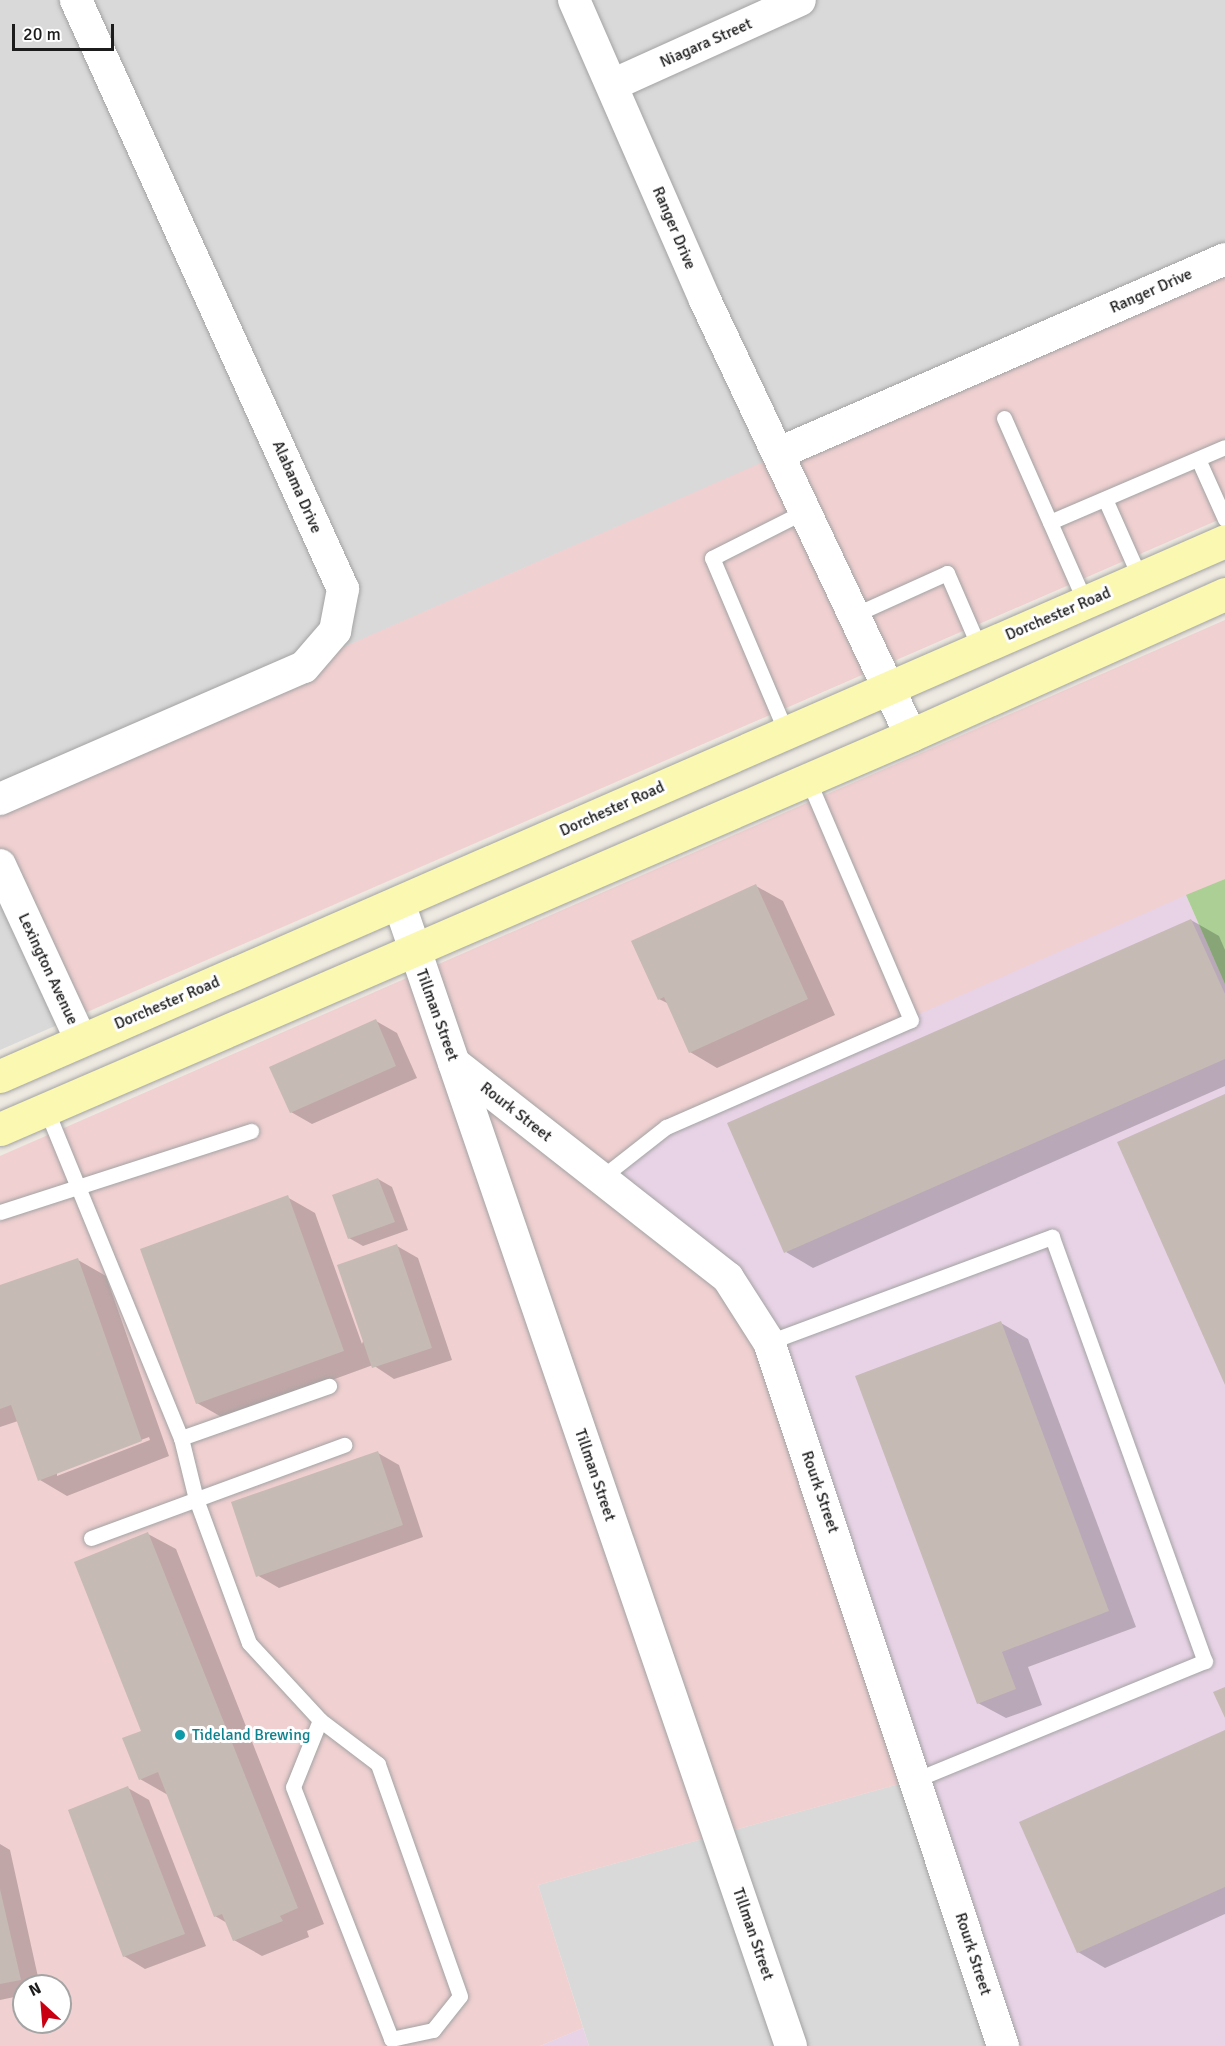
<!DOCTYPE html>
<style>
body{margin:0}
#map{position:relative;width:1225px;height:2046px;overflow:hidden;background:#eee9e1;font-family:Signika,sans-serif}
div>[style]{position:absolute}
.residential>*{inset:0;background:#dad9d9}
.commercial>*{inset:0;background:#f0d0d1}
.industrial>*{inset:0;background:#e8d3e6}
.forest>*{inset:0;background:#abcf95}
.shadow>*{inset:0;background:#0003}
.building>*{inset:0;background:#c6bab5}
.roads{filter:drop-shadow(0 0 2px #a3a3a3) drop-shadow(0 0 2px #a3a3a3)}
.service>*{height:15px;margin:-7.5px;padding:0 7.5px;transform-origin:7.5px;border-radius:7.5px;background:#fff}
.minor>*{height:32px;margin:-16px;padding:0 16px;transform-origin:16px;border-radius:16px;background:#fff}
.secondary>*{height:33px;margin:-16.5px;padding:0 16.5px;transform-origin:16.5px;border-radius:16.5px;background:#fbf8b2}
.dots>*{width:16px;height:16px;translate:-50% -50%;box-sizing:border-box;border:3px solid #fff;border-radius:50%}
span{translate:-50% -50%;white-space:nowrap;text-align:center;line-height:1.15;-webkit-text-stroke:6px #fff;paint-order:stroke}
.street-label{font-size:16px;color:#1c1c1c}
.culture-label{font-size:16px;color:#0d838f}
.left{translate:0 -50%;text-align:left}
.north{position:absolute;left:12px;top:1974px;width:60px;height:60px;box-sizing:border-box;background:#fff;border:2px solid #a4a4a4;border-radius:50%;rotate:334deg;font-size:16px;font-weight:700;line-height:24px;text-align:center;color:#1c1c1c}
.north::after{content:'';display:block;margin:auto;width:21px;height:27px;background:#c90012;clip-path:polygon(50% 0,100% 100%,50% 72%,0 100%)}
.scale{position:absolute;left:12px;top:24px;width:102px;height:27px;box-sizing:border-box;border:3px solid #1c1c1c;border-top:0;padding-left:8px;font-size:18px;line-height:21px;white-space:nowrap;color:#1c1c1c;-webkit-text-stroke:4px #fff;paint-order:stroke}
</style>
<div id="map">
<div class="residential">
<div style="clip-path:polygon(0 0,1225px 0,1225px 259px,0 799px)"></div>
<div style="clip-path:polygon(0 865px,71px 1019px,0 1050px)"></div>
<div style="clip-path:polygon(917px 1779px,1003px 2046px,589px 2046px,538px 1885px)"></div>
</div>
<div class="commercial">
<div style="clip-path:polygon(1225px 258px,1225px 517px,71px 1019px,0 865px,0 799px)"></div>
<div style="clip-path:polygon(evenodd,1225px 620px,1225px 879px,911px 1020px,728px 1278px,769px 1342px,917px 1779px,538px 1885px,583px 2028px,540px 2046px,0 2046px,0 1156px,1225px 620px,24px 1986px,60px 1986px,60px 2022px,24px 2022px,24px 1986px)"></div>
</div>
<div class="industrial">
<div style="clip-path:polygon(1186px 895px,1225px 984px,1225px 2046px,1003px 2046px,769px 1342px,728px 1278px,601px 1178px,666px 1127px)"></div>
<div style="clip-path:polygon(583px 2028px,589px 2046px,540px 2046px)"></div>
</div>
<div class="forest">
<div style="clip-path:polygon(1225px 879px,1225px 984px,1186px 895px)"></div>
</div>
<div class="shadow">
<div style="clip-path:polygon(756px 886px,783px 901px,835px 1015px,717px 1068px,690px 1052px,669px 1004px,659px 999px)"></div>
<div style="clip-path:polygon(1191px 920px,1219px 936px,1225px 950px,1225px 1086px,813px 1268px,786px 1252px)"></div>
<div style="clip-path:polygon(376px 1021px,397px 1033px,417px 1078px,312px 1124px,291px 1112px)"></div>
<div style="clip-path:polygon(378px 1179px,392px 1187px,408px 1230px,363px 1246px,349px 1238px)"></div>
<div style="clip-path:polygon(287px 1197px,315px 1213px,362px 1344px,397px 1246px,418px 1258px,452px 1360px,394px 1379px,373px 1365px,225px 1419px,197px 1403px)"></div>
<div style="clip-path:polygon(evenodd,78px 1260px,106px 1276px,169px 1456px,67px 1496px,40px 1480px,18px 1421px,0 1427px,0 1287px,78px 1260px,149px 1437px,150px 1440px,57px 1476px,57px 1472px,149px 1437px)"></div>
<div style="clip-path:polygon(1001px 1323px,1028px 1339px,1136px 1627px,1028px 1667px,1042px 1705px,1006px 1718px,978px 1703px)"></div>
<div style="clip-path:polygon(378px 1453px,399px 1465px,423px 1537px,279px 1588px,257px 1575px)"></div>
<div style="clip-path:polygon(148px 1534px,176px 1549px,324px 1924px,307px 1931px,309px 1937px,262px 1956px,234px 1940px,227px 1923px,215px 1916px,168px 1795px,140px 1779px)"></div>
<div style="clip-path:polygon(1225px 1732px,1225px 1914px,1105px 1968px,1078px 1952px)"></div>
<div style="clip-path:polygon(128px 1788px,149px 1800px,206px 1946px,145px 1969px,124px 1956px)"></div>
<div style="clip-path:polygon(0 1844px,10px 1850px,40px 1986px,24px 1986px,24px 1995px,0 2000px)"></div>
</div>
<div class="building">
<div style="clip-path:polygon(756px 884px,808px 999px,689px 1053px,664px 997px,658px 1000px,631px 941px)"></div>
<div style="clip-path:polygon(1191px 919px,1225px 994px,1225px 1059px,784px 1253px,727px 1123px)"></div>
<div style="clip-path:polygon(376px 1019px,396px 1066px,290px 1113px,269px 1067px)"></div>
<div style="clip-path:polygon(1225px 1094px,1225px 1385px,1117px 1142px)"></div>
<div style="clip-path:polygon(378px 1178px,395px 1222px,348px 1239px,332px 1195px)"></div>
<div style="clip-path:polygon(288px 1195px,344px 1351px,196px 1404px,140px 1249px)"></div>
<div style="clip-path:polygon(397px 1244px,432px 1348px,372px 1368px,337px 1265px)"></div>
<div style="clip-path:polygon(78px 1258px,142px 1441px,38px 1481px,11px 1405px,0 1409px,0 1285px)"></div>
<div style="clip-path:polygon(1001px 1321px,1109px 1611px,1002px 1652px,1016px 1689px,977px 1704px,855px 1376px)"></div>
<div style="clip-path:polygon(378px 1451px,403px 1525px,256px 1577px,231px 1502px)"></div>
<div style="clip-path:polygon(148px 1532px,298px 1908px,280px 1916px,283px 1921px,233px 1941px,222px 1914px,214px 1917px,158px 1772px,139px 1780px,122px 1738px,141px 1731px,74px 1562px)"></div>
<div style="clip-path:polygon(1225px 1687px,1225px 1718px,1213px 1692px)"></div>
<div style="clip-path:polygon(1225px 1730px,1225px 1887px,1077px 1953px,1019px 1822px)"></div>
<div style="clip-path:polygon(128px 1786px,185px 1934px,123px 1957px,68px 1810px)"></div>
<div style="clip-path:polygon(0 1889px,21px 1980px,0 1984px)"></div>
</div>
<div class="roads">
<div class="service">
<div style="left:1004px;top:418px;width:201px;rotate:66.2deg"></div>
<div style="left:1198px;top:459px;width:66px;rotate:65.8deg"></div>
<div style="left:1105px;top:499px;width:86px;rotate:66.1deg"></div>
<div style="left:1050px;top:522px;width:190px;rotate:-23.2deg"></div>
<div style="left:854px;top:615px;width:102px;rotate:-24.3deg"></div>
<div style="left:947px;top:573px;width:81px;rotate:66.6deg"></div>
<div style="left:786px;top:732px;width:189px;rotate:-113deg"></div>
<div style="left:712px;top:558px;width:104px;rotate:-26.8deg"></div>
<div style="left:46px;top:1109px;width:356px;rotate:67.7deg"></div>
<div style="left:181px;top:1438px;width:63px;rotate:76.2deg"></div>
<div style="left:196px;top:1499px;width:153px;rotate:69.8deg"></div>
<div style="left:249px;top:1643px;width:105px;rotate:47.3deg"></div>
<div style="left:320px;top:1720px;width:72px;rotate:111.9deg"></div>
<div style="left:293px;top:1787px;width:270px;rotate:68.7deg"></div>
<div style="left:391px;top:2039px;width:43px;rotate:-12.1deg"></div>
<div style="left:433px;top:2030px;width:43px;rotate:-51.5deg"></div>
<div style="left:460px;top:1996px;width:246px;rotate:-109.5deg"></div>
<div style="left:378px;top:1764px;width:73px;rotate:-142.8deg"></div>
<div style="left:601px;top:1178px;width:83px;rotate:-38.1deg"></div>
<div style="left:666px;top:1127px;width:267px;rotate:-23.6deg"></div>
<div style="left:911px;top:1020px;width:261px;rotate:-113.2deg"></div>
<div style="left:0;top:1212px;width:264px;rotate:-17.9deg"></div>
<div style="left:769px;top:1342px;width:302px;rotate:-20.4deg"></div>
<div style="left:1052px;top:1237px;width:451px;rotate:70.2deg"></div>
<div style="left:1205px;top:1661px;width:311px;rotate:157.7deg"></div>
<div style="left:181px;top:1438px;width:157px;rotate:-19.4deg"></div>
<div style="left:91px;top:1538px;width:270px;rotate:-20.2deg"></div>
</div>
<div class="minor">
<div style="left:574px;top:0;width:327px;rotate:66.4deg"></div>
<div style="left:705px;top:300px;width:481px;rotate:64.7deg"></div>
<div style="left:612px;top:85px;width:206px;rotate:-24.3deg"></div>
<div style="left:779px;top:453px;width:486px;rotate:-23.5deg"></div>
<div style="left:0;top:799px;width:331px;rotate:-23.5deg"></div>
<div style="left:304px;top:667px;width:48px;rotate:-49.3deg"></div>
<div style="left:335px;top:631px;width:43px;rotate:-79.2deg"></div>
<div style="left:343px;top:589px;width:647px;rotate:-114.39deg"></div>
<div style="left:0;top:865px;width:193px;rotate:65.2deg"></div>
<div style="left:399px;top:903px;width:1208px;rotate:71.07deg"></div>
<div style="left:454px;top:1063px;width:348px;rotate:38.1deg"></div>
<div style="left:728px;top:1278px;width:76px;rotate:57.4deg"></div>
<div style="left:769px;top:1342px;width:742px;rotate:71.61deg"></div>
</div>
<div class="secondary">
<div style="left:0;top:1076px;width:1337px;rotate:-23.59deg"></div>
<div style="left:0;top:1129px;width:993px;rotate:-23.39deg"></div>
<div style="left:911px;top:735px;width:344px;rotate:-24.2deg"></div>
</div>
</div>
<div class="dots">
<div style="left:180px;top:1735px;background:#0f9aa8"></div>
</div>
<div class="street-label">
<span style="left:706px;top:43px;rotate:-24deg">Niagara Street</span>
<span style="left:674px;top:228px;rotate:67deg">Ranger Drive</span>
<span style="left:1151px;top:291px;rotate:-24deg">Ranger Drive</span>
<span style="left:297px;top:487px;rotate:66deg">Alabama Drive</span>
<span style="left:1058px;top:614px;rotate:-23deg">Dorchester Road</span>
<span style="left:612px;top:809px;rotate:-24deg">Dorchester Road</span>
<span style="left:48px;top:969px;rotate:65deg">Lexington Avenue</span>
<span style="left:167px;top:1003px;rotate:-23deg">Dorchester Road</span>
<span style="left:437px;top:1015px;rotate:70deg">Tillman Street</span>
<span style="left:516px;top:1112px;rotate:38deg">Rourk Street</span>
<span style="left:595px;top:1475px;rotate:71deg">Tillman Street</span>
<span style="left:820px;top:1492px;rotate:71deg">Rourk Street</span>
<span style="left:753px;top:1934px;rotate:71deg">Tillman Street</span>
<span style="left:973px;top:1954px;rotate:72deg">Rourk Street</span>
</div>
<div class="culture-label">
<span class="left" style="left:192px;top:1735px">Tideland Brewing</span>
</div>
<div class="north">N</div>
<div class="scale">20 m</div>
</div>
